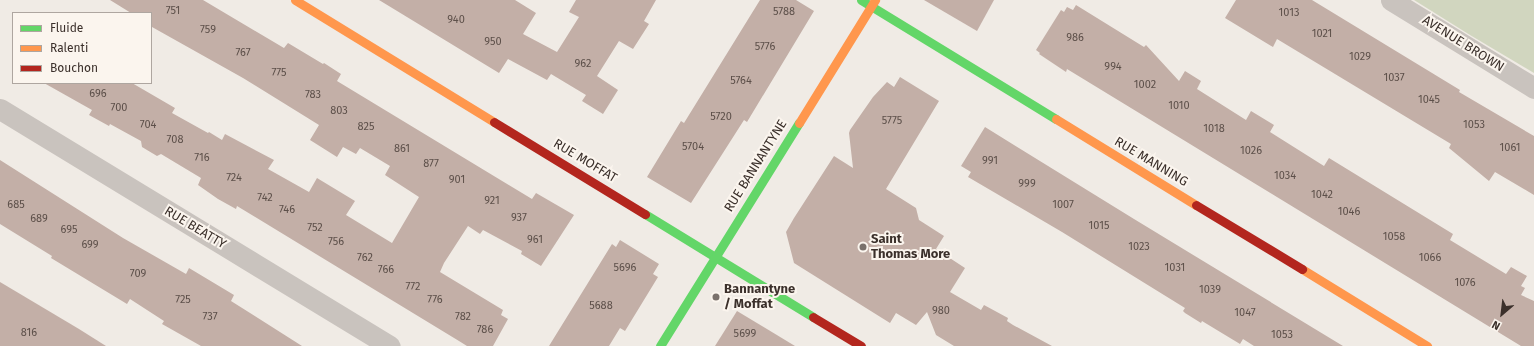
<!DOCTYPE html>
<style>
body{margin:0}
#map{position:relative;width:1534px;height:346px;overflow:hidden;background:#f0ebe5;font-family:"Fira Sans",sans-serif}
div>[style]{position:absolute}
.green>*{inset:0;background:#d1d6bf}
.building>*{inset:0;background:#c3afa7}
.street>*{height:21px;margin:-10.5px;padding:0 10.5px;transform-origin:10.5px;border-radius:10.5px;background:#c9c3be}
.fast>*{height:9px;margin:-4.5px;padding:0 4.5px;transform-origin:4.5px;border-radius:4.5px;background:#63d668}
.slow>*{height:9px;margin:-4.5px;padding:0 4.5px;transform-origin:4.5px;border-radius:4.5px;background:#ff974d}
.jam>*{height:9px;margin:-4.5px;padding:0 4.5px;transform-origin:4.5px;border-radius:4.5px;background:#b3261e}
.dots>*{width:11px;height:11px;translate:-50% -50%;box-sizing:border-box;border:2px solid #fbf5ee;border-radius:50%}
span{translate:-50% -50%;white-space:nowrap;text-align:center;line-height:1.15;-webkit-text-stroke:4px #fbf5ee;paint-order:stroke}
.number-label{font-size:11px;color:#5d504a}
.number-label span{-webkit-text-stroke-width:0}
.street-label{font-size:13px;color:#3b302b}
.poi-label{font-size:13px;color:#3b302b;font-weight:700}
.left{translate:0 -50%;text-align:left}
.legend{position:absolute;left:12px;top:12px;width:140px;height:72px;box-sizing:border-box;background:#fbf5ee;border:1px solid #aea6a0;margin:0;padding:5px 7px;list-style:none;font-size:12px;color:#3b302b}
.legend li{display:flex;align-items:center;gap:8px;height:20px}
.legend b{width:20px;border:1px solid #aea6a0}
.north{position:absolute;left:1482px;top:294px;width:40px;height:40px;-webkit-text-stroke:3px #fbf5ee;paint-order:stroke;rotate:208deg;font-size:11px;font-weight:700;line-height:16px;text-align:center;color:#3b302b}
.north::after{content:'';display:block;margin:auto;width:14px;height:18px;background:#3b302b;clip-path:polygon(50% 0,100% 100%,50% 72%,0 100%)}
</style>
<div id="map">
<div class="green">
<div style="clip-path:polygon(1414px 0,1534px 0,1534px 73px,1470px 35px)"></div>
</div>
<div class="building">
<div style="clip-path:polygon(110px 0,203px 0,284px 48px,288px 43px,323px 64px,324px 63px,341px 74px,337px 81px,532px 199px,536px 193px,574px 215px,541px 266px,521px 254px,522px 251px,483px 230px,480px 234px,468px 226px,444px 263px,440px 272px,503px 310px,501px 315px,508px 319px,493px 346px,467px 346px,459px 341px,237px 206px,236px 209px,218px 199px,198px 185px,201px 178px,161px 154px,157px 156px,142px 147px,141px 141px,110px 124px,109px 126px,89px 115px,92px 110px,44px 83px,132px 83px,175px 108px,172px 113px,208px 133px,209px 132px,222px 140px,225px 134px,274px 160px,268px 169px,309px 192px,317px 178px,355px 201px,346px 215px,392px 243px,419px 197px,385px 175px,390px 166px,360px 148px,356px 154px,343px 147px,337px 157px,310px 140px,319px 125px,243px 78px,152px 27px,151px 13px,131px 13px)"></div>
<div style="clip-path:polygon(379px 0,515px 0,536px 13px,523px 34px,557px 52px,579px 17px,569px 12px,576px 0,656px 0,644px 21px,649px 24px,633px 49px,619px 41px,597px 76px,618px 90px,603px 114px,582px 101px,586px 95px,551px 74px,547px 80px,508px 59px,499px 73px)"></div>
<div style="clip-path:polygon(760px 0,796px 0,814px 11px,747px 122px,744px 120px,691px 203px,647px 177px,681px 121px,684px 123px)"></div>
<div style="clip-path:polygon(924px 0,994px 0,977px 31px)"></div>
<div style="clip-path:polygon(1236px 0,1312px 0,1460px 90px,1459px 92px,1534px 136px,1534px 195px,1495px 172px,1489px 181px,1449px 148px,1451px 144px,1277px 39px,1273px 47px,1225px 18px)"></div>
<div style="clip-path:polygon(1076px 5px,1144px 47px,1146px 45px,1179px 81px,1185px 71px,1201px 81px,1197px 89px,1246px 120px,1251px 111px,1274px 125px,1270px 132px,1324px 166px,1329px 158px,1453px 234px,1450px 240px,1506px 274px,1511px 267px,1527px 276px,1521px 286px,1525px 288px,1521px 295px,1534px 301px,1534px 346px,1521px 346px,1067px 69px,1066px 72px,1039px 54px,1040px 53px,1036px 50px,1061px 10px,1064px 12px,1067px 7px,1073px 10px)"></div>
<div style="clip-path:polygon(900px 77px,939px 101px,886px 189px,916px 208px,919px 220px,944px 236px,936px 249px,965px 268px,950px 292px,981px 310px,984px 305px,1008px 318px,1007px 321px,1013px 325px,1052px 346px,954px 346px,936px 335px,927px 312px,916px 325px,896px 313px,890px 323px,794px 263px,786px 232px,794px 218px,834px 156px,853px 168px,849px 133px,850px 130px,873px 97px,887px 82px,894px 87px)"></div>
<div style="clip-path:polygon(985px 127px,1134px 219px,1343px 346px,1254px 346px,1243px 339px,1240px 344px,1202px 321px,1201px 323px,1185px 313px,1183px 311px,1185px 308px,1062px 232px,968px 177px,971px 172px,961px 166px)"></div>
<div style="clip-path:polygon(0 160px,123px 238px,186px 274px,189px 268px,234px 295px,231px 301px,302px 346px,201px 346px,162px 324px,164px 321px,130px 299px,127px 304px,51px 258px,52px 256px,0 224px)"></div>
<div style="clip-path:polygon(620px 240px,659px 264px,653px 274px,658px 277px,625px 331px,620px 328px,609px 346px,549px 346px,612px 244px,616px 247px)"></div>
<div style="clip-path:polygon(0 282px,79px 329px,106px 346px,0 346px)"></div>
<div style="clip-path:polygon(737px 311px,795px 346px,715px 346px)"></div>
</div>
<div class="street">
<div style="left:1391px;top:0;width:168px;rotate:31.6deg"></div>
<div style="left:0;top:109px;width:456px;rotate:31.3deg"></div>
</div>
<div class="fast">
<div style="left:861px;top:0;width:228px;rotate:31.4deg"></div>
<div style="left:645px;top:214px;width:197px;rotate:31.5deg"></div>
<div style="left:660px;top:346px;width:263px;rotate:-58.1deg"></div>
</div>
<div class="slow">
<div style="left:295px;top:0;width:233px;rotate:31.5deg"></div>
<div style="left:1056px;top:119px;width:164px;rotate:31.6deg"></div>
<div style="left:799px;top:123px;width:145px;rotate:-58.3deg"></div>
<div style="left:1302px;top:269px;width:147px;rotate:31.6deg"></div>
</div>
<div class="jam">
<div style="left:494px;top:122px;width:177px;rotate:31.4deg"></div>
<div style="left:1196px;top:205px;width:124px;rotate:31.1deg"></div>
<div style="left:813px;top:317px;width:56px;rotate:31.1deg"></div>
</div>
<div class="dots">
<div style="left:863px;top:247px;background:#7a716c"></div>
<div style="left:716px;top:297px;background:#7a716c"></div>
</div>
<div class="number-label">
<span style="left:173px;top:11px">751</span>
<span style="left:784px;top:12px">5788</span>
<span style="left:1289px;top:13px">1013</span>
<span style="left:456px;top:20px">940</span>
<span style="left:208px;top:30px">759</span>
<span style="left:1322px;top:34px">1021</span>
<span style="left:1075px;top:38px">986</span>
<span style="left:493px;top:42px">950</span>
<span style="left:765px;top:47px">5776</span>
<span style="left:243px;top:53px">767</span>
<span style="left:1360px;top:57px">1029</span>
<span style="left:583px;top:64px">962</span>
<span style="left:1113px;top:67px">994</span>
<span style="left:279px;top:73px">775</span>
<span style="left:1394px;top:78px">1037</span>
<span style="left:741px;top:81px">5764</span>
<span style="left:1145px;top:85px">1002</span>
<span style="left:98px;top:94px">696</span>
<span style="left:313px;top:95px">783</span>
<span style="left:1429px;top:100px">1045</span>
<span style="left:1179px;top:106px">1010</span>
<span style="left:119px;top:108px">700</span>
<span style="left:339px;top:111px">803</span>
<span style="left:721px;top:117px">5720</span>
<span style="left:892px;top:121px">5775</span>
<span style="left:148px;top:125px">704</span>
<span style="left:1474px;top:125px">1053</span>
<span style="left:366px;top:127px">825</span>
<span style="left:1214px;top:129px">1018</span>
<span style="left:175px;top:140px">708</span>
<span style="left:693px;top:147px">5704</span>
<span style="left:1510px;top:148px">1061</span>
<span style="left:402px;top:149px">861</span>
<span style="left:1251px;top:151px">1026</span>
<span style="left:202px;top:158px">716</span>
<span style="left:990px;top:161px">991</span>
<span style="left:431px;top:164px">877</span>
<span style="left:1285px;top:176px">1034</span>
<span style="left:234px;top:178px">724</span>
<span style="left:457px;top:180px">901</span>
<span style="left:1027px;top:184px">999</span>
<span style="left:1322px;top:195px">1042</span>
<span style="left:265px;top:198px">742</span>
<span style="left:492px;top:201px">921</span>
<span style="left:16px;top:205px">685</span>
<span style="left:1063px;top:205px">1007</span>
<span style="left:287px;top:210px">746</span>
<span style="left:1349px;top:212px">1046</span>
<span style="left:519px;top:218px">937</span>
<span style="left:39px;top:219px">689</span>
<span style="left:1099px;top:226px">1015</span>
<span style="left:315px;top:228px">752</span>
<span style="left:69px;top:230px">695</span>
<span style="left:1394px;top:237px">1058</span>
<span style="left:535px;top:240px">961</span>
<span style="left:336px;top:242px">756</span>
<span style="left:90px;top:245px">699</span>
<span style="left:1139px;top:247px">1023</span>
<span style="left:365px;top:258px">762</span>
<span style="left:1430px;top:258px">1066</span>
<span style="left:625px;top:268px">5696</span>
<span style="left:1175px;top:268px">1031</span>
<span style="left:386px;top:270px">766</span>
<span style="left:138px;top:274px">709</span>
<span style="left:1465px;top:283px">1076</span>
<span style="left:413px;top:287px">772</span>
<span style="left:1210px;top:290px">1039</span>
<span style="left:183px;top:300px">725</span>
<span style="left:435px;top:300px">776</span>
<span style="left:601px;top:306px">5688</span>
<span style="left:941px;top:311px">980</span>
<span style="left:1245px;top:313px">1047</span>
<span style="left:210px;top:317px">737</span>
<span style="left:463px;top:317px">782</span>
<span style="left:485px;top:330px">786</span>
<span style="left:29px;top:333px">816</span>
<span style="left:745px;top:334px">5699</span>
<span style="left:1282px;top:335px">1053</span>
</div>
<div class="street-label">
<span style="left:1463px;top:44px;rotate:32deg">AVENUE BROWN</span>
<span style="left:585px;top:161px;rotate:31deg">RUE MOFFAT</span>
<span style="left:1151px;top:162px;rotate:31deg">RUE MANNING</span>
<span style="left:756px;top:166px;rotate:-58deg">RUE BANNANTYNE</span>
<span style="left:195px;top:228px;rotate:31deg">RUE BEATTY</span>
</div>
<div class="poi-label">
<span class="left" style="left:871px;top:247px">Saint<br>Thomas More</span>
<span class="left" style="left:724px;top:297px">Bannantyne<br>/ Moffat</span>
</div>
<ul class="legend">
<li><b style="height:5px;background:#63d668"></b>Fluide</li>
<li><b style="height:5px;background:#ff974d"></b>Ralenti</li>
<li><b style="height:5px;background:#b3261e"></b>Bouchon</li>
</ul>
<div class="north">N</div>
</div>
